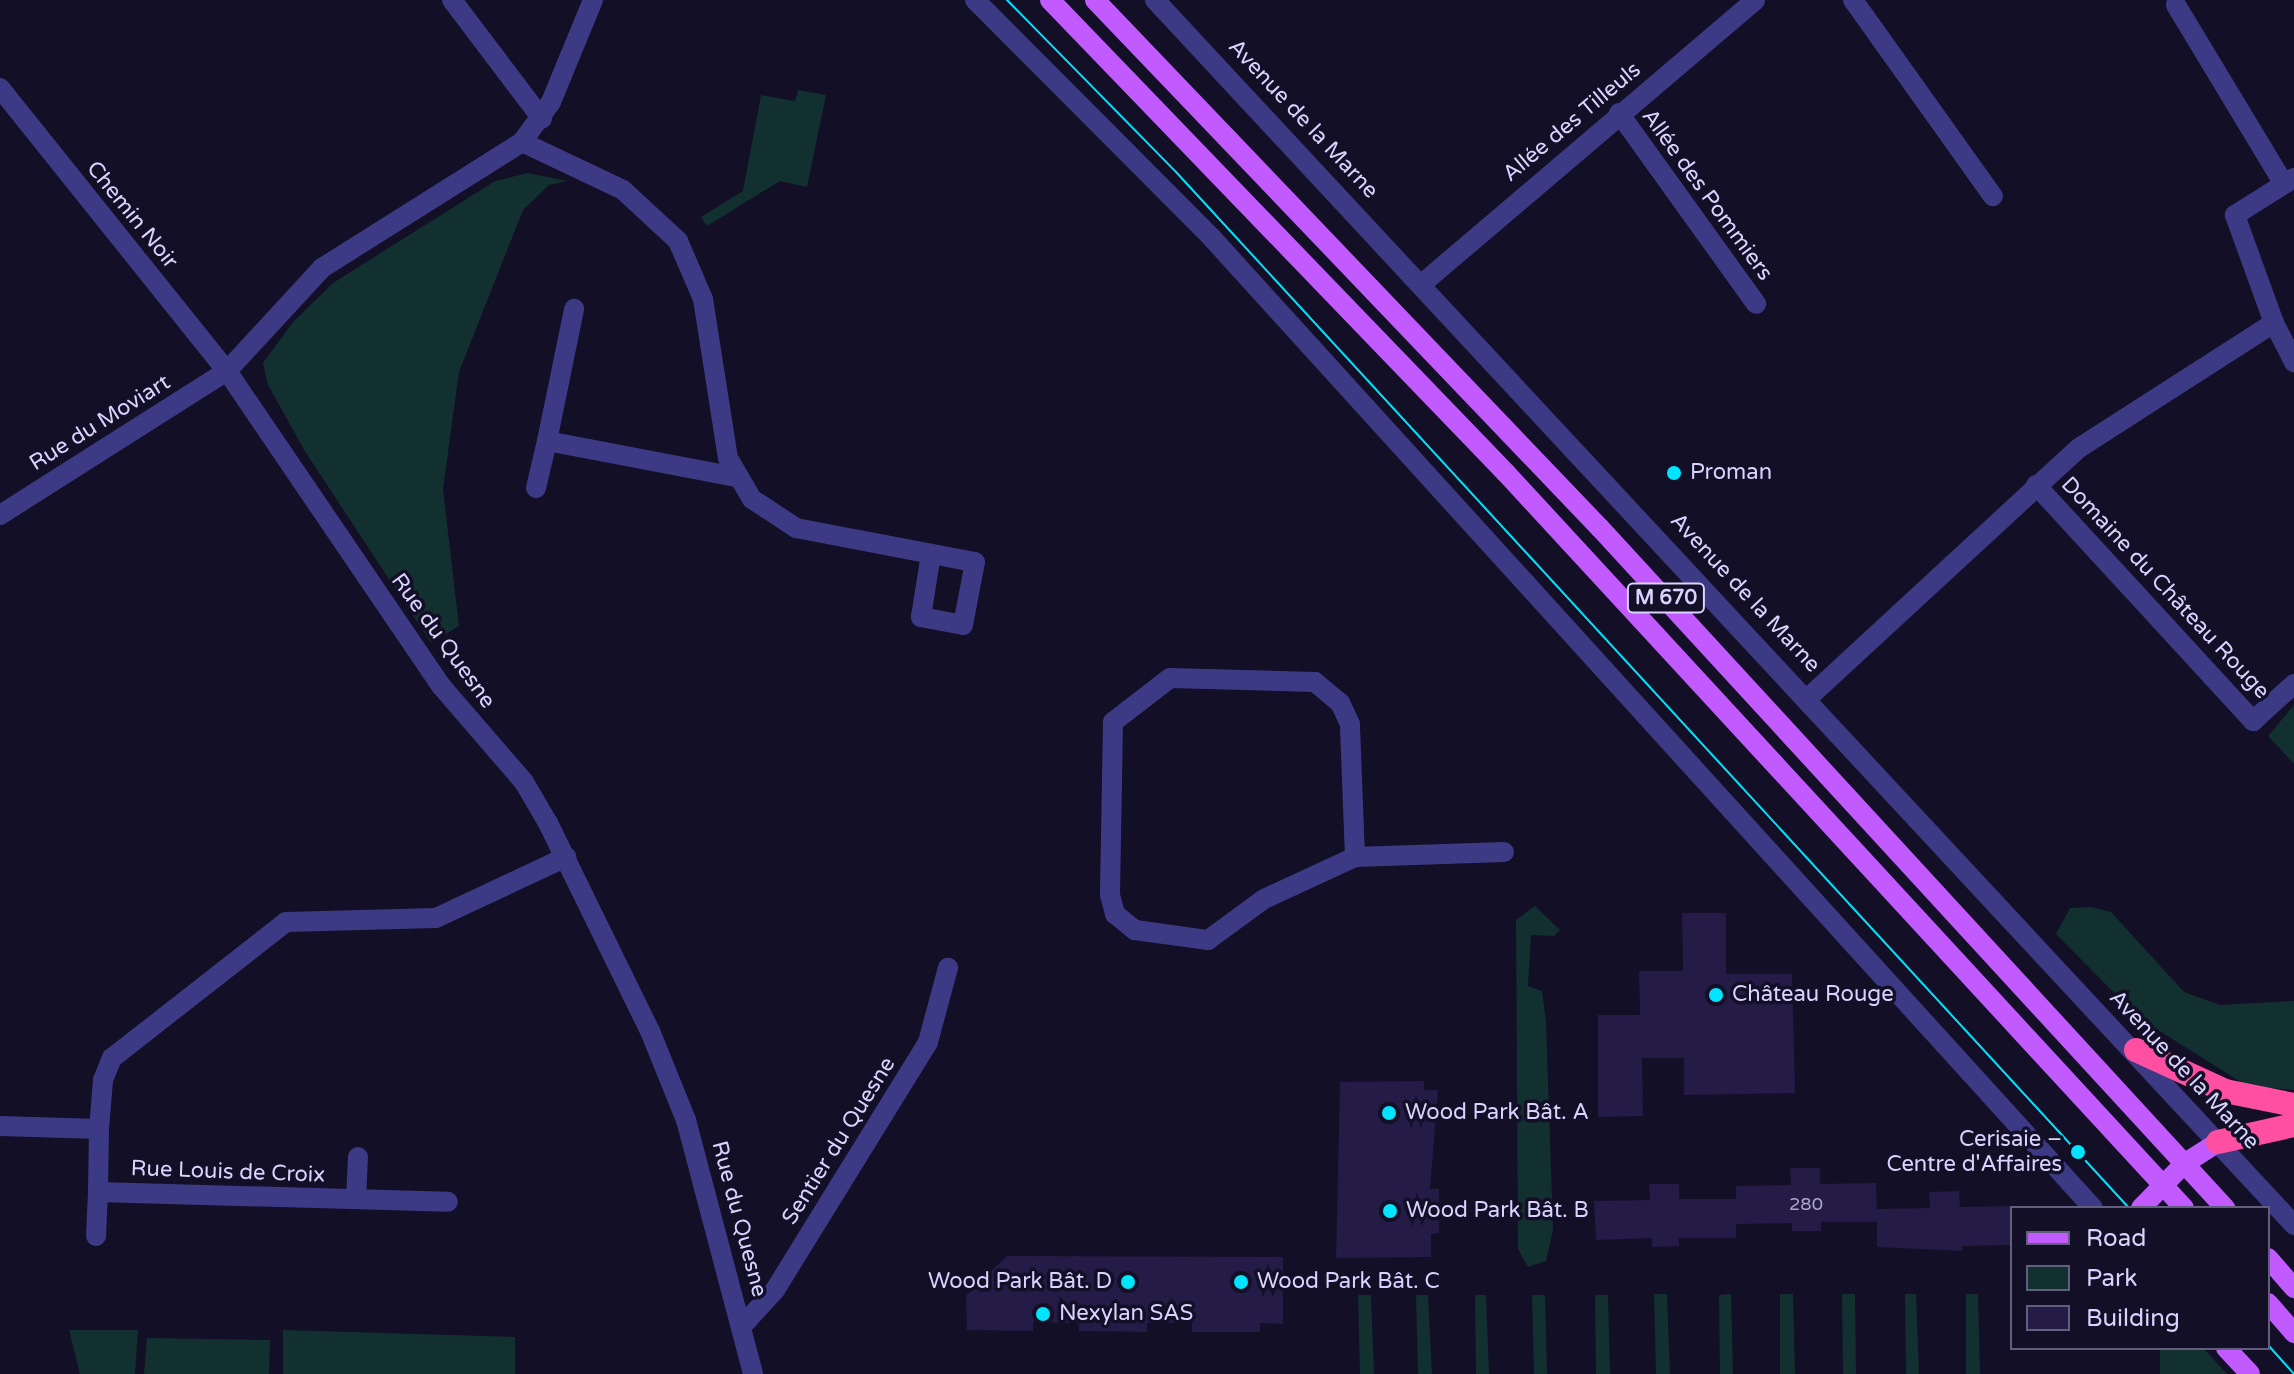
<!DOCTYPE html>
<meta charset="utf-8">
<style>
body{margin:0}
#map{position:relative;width:2294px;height:1374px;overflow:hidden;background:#130f26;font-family:"Varela Round",sans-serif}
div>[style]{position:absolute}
.green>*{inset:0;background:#12302f}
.building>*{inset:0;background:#241b47}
.minor>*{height:20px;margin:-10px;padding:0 10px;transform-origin:10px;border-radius:10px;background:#3d3a85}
.tertiary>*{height:20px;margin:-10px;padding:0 10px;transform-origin:10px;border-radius:10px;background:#3d3a85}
.primary>*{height:20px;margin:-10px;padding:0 10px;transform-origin:10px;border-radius:10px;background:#c25bff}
.motorway>*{height:24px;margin:-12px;padding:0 12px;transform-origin:12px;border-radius:12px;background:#ff4fa3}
.tram>*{height:2px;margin:-1px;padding:0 1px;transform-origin:1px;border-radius:1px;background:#00e5ff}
.dots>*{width:22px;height:22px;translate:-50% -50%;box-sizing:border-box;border:4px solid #130f26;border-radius:50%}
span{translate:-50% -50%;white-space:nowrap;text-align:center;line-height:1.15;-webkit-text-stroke:7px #130f26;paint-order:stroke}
.number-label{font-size:18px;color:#aca6d1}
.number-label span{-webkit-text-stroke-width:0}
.shield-label span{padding:2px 6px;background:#130f26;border:2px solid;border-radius:6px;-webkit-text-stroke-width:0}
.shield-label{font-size:20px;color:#d9d4ff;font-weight:700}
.street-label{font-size:22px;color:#d9d4ff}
.poi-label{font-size:22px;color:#d9d4ff}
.left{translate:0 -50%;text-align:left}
.right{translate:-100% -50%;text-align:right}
.legend{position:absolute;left:2010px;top:1206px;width:260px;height:144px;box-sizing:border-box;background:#130f26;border:2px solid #625e7d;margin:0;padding:10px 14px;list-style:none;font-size:24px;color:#d9d4ff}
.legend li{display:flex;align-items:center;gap:16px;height:40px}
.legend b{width:40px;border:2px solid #625e7d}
</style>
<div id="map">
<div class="green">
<div style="clip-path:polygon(798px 90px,826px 95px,807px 187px,780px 181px,707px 226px,701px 217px,743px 191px,761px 95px,795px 101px)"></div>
<div style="clip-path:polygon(528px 173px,567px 181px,549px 185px,523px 210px,459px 372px,443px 489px,459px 626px,431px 643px,306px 453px,268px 385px,263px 363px,293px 322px,333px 283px,495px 181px)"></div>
<div style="clip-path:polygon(2294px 705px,2294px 764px,2268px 736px)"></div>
<div style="clip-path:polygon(1535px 906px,1560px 930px,1554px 936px,1531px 935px,1528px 986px,1542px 991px,1546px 1021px,1553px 1230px,1546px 1261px,1528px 1267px,1518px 1249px,1516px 920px)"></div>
<div style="clip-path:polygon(2091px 907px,2111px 912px,2184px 992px,2220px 1005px,2294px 1001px,2294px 1090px,2247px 1086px,2139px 1018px,2056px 934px,2070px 908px)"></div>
<div style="clip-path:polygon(1654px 1294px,1667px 1294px,1670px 1374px,1656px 1374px)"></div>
<div style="clip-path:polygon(1731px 1294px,1733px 1374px,1720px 1374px,1719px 1295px)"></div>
<div style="clip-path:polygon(1780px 1294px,1793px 1294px,1795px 1374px,1780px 1374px)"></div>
<div style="clip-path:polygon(1842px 1294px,1855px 1294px,1856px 1374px,1843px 1374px)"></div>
<div style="clip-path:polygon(1905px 1294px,1916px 1294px,1919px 1374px,1906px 1374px)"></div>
<div style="clip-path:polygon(1966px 1294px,1978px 1294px,1980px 1374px,1966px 1374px)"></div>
<div style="clip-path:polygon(1358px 1295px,1371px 1295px,1374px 1374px,1360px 1374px)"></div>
<div style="clip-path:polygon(1416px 1295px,1428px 1295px,1432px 1374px,1418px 1374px)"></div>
<div style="clip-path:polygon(1475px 1295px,1486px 1295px,1489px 1374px,1476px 1374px)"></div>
<div style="clip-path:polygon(1532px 1295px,1545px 1295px,1547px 1374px,1534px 1374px)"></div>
<div style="clip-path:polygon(1595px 1295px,1608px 1295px,1610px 1374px,1596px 1374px)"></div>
<div style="clip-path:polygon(69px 1330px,138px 1330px,135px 1374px,80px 1374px)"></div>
<div style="clip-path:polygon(283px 1330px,515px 1337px,515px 1374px,283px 1374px)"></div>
<div style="clip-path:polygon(147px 1338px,270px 1340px,269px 1374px,144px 1374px)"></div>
<div style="clip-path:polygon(2160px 1348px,2203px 1348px,2227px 1374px,2160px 1374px)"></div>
</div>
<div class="building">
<div style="clip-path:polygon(1682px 913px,1726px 913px,1726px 974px,1792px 974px,1795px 1093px,1684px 1095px,1684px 1058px,1642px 1058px,1643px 1116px,1598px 1117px,1598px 1015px,1640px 1015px,1639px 971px,1683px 971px)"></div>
<div style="clip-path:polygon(1424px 1081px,1424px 1090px,1438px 1090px,1430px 1189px,1439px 1189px,1439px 1233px,1431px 1234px,1431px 1257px,1336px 1258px,1340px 1082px)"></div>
<div style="clip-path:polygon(1790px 1168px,1820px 1168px,1820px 1184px,1876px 1183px,1877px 1216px,1877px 1209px,1930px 1208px,1929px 1192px,1959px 1191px,1960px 1207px,2012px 1206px,2012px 1245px,1962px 1246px,1962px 1251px,1877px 1247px,1877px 1222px,1821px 1222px,1821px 1231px,1792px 1231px,1792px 1223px,1736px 1224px,1736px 1238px,1679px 1238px,1679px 1246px,1652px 1247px,1652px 1238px,1596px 1240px,1594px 1201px,1650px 1200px,1649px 1184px,1679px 1184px,1679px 1199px,1736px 1199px,1736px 1186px,1791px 1185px)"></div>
<div style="clip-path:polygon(1007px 1256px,1283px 1257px,1283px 1324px,1260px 1323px,1260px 1332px,1192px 1332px,1192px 1323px,1147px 1323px,1147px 1332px,1079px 1331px,1079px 1323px,1033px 1322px,1033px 1331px,967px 1330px,966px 1296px)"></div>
</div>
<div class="minor">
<div style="left:452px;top:0;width:149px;rotate:52.9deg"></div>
<div style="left:1853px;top:0;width:241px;rotate:54.5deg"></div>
<div style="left:2176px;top:5px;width:209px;rotate:58.9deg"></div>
<div style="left:0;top:88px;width:363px;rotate:51.3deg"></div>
<div style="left:1619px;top:113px;width:235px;rotate:54.3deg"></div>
<div style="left:522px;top:142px;width:112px;rotate:25.4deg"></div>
<div style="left:623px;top:190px;width:75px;rotate:42.8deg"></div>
<div style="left:678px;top:241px;width:63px;rotate:66.7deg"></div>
<div style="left:703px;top:299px;width:161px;rotate:81.1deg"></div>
<div style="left:728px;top:458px;width:48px;rotate:59.7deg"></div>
<div style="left:752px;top:499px;width:53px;rotate:33.4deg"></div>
<div style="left:796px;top:528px;width:182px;rotate:10.8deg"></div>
<div style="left:975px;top:562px;width:64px;rotate:100.8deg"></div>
<div style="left:963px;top:625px;width:43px;rotate:-169.2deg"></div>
<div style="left:921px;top:617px;width:64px;rotate:-81deg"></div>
<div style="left:1423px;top:283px;width:436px;rotate:-40.4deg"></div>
<div style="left:2274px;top:323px;width:44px;rotate:62.9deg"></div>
<div style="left:547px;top:441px;width:135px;rotate:-78.4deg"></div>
<div style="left:2036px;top:485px;width:321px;rotate:47.4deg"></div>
<div style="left:2253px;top:721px;width:55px;rotate:-42.1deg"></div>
<div style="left:536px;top:488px;width:48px;rotate:-76.8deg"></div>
<div style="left:547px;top:441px;width:191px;rotate:10.8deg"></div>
<div style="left:1809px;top:697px;width:367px;rotate:-42.7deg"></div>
<div style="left:2079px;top:448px;width:232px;rotate:-32.7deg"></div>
<div style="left:2274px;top:323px;width:115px;rotate:-109.9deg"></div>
<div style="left:2235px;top:215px;width:70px;rotate:-32.1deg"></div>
<div style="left:1355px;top:857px;width:133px;rotate:-92.2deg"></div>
<div style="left:1350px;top:724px;width:23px;rotate:-115deg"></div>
<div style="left:1340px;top:703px;width:33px;rotate:-140deg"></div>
<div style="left:1315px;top:682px;width:145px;rotate:-178.4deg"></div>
<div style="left:1170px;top:678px;width:72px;rotate:142.3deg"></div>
<div style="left:1113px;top:722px;width:173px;rotate:91deg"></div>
<div style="left:1110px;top:895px;width:20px;rotate:75deg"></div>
<div style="left:1115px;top:914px;width:26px;rotate:39deg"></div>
<div style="left:1135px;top:930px;width:74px;rotate:7.8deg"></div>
<div style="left:1208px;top:940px;width:69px;rotate:-36.2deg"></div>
<div style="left:1264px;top:899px;width:100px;rotate:-24.8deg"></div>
<div style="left:1355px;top:857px;width:149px;rotate:-1.9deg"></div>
<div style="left:0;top:1126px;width:99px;rotate:1.7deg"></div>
<div style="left:99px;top:1129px;width:49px;rotate:-85.3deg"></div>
<div style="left:103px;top:1080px;width:24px;rotate:-68deg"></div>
<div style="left:112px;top:1058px;width:221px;rotate:-38deg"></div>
<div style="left:286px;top:922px;width:150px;rotate:-1.5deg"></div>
<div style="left:436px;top:918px;width:144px;rotate:-25.1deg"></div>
<div style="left:99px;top:1129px;width:63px;rotate:90.9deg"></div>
<div style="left:98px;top:1192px;width:350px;rotate:1.6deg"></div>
<div style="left:356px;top:1199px;width:42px;rotate:-87.3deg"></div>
<div style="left:96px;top:1236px;width:44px;rotate:-87.4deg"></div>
<div style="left:743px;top:1325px;width:47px;rotate:-47.6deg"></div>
<div style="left:775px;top:1290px;width:291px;rotate:-58.3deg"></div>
<div style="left:928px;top:1042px;width:77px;rotate:-74.9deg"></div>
</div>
<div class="tertiary">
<div style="left:975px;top:0;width:336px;rotate:45.1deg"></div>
<div style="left:1212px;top:238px;width:1310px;rotate:47.75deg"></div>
<div style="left:1155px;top:0;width:1673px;rotate:47.08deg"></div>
<div style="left:227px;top:371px;width:382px;rotate:55.8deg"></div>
<div style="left:442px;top:687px;width:125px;rotate:49.2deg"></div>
<div style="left:524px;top:782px;width:48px;rotate:59.7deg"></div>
<div style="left:548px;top:823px;width:232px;rotate:63.9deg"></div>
<div style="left:650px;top:1031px;width:96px;rotate:68deg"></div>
<div style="left:686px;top:1120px;width:263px;rotate:75.2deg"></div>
<div style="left:0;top:515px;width:269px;rotate:-32.4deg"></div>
<div style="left:227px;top:371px;width:140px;rotate:-47.3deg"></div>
<div style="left:322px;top:268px;width:236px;rotate:-32.2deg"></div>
<div style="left:522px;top:142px;width:49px;rotate:-54.1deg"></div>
<div style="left:551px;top:102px;width:110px;rotate:-67.6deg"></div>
</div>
<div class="primary">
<div style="left:1050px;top:0;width:657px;rotate:46.05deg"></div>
<div style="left:1506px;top:473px;width:1000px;rotate:47.31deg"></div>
<div style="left:1095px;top:0;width:731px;rotate:46.28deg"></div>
<div style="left:1600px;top:528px;width:924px;rotate:47.41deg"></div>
<div style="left:2141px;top:1208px;width:62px;rotate:-45.7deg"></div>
<div style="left:2184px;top:1164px;width:40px;rotate:-32.9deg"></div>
<div style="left:2268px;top:1258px;width:40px;rotate:49deg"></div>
<div style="left:2268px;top:1303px;width:40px;rotate:49deg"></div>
<div style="left:2226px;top:1348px;width:35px;rotate:47deg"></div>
</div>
<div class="motorway">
<div style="left:2136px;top:1050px;width:98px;rotate:24.7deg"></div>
<div style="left:2225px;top:1091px;width:70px;rotate:11.5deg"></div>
<div style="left:2218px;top:1142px;width:78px;rotate:-12.6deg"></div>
</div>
<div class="tram">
<div style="left:1007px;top:0;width:241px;rotate:45.5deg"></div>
<div style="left:1176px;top:172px;width:1408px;rotate:47.39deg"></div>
<div style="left:2268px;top:1345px;width:39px;rotate:48deg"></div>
</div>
<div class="dots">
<div style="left:1674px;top:473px;background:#00e5ff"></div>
<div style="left:1716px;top:995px;background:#00e5ff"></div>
<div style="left:1389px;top:1113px;background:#00e5ff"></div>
<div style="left:2078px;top:1152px;background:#00e5ff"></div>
<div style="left:1390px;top:1211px;background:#00e5ff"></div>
<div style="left:1128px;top:1282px;background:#00e5ff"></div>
<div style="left:1241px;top:1282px;background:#00e5ff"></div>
<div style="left:1043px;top:1314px;background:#00e5ff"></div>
</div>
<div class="number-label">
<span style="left:1806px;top:1204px">280</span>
</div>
<div class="shield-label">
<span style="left:1666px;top:598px">M 670</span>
</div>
<div class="street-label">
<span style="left:1303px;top:119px;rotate:47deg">Avenue de la Marne</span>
<span style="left:1572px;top:122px;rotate:-40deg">Allée des Tilleuls</span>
<span style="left:1707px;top:195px;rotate:54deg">Allée des Pommiers</span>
<span style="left:132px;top:215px;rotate:51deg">Chemin Noir</span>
<span style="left:100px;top:423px;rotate:-32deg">Rue du Moviart</span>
<span style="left:2165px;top:588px;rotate:47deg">Domaine du Château Rouge</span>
<span style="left:1745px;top:593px;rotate:47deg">Avenue de la Marne</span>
<span style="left:443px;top:641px;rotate:54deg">Rue du Quesne</span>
<span style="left:2184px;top:1070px;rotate:47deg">Avenue de la Marne</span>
<span style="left:839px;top:1141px;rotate:-58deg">Sentier du Quesne</span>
<span style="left:228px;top:1172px;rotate:2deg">Rue Louis de Croix</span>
<span style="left:739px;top:1219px;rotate:75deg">Rue du Quesne</span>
</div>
<div class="poi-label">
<span class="left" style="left:1690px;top:473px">Proman</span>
<span class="left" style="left:1732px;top:995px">Château Rouge</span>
<span class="left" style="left:1405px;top:1113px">Wood Park Bât. A</span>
<span class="right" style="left:2062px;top:1152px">Cerisaie –<br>Centre d'Affaires</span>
<span class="left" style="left:1406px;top:1211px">Wood Park Bât. B</span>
<span class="right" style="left:1112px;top:1282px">Wood Park Bât. D</span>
<span class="left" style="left:1257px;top:1282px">Wood Park Bât. C</span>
<span class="left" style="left:1059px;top:1314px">Nexylan SAS</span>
</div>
<ul class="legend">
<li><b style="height:10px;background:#c25bff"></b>Road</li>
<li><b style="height:22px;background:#12302f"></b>Park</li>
<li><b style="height:22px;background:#241b47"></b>Building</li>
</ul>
</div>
